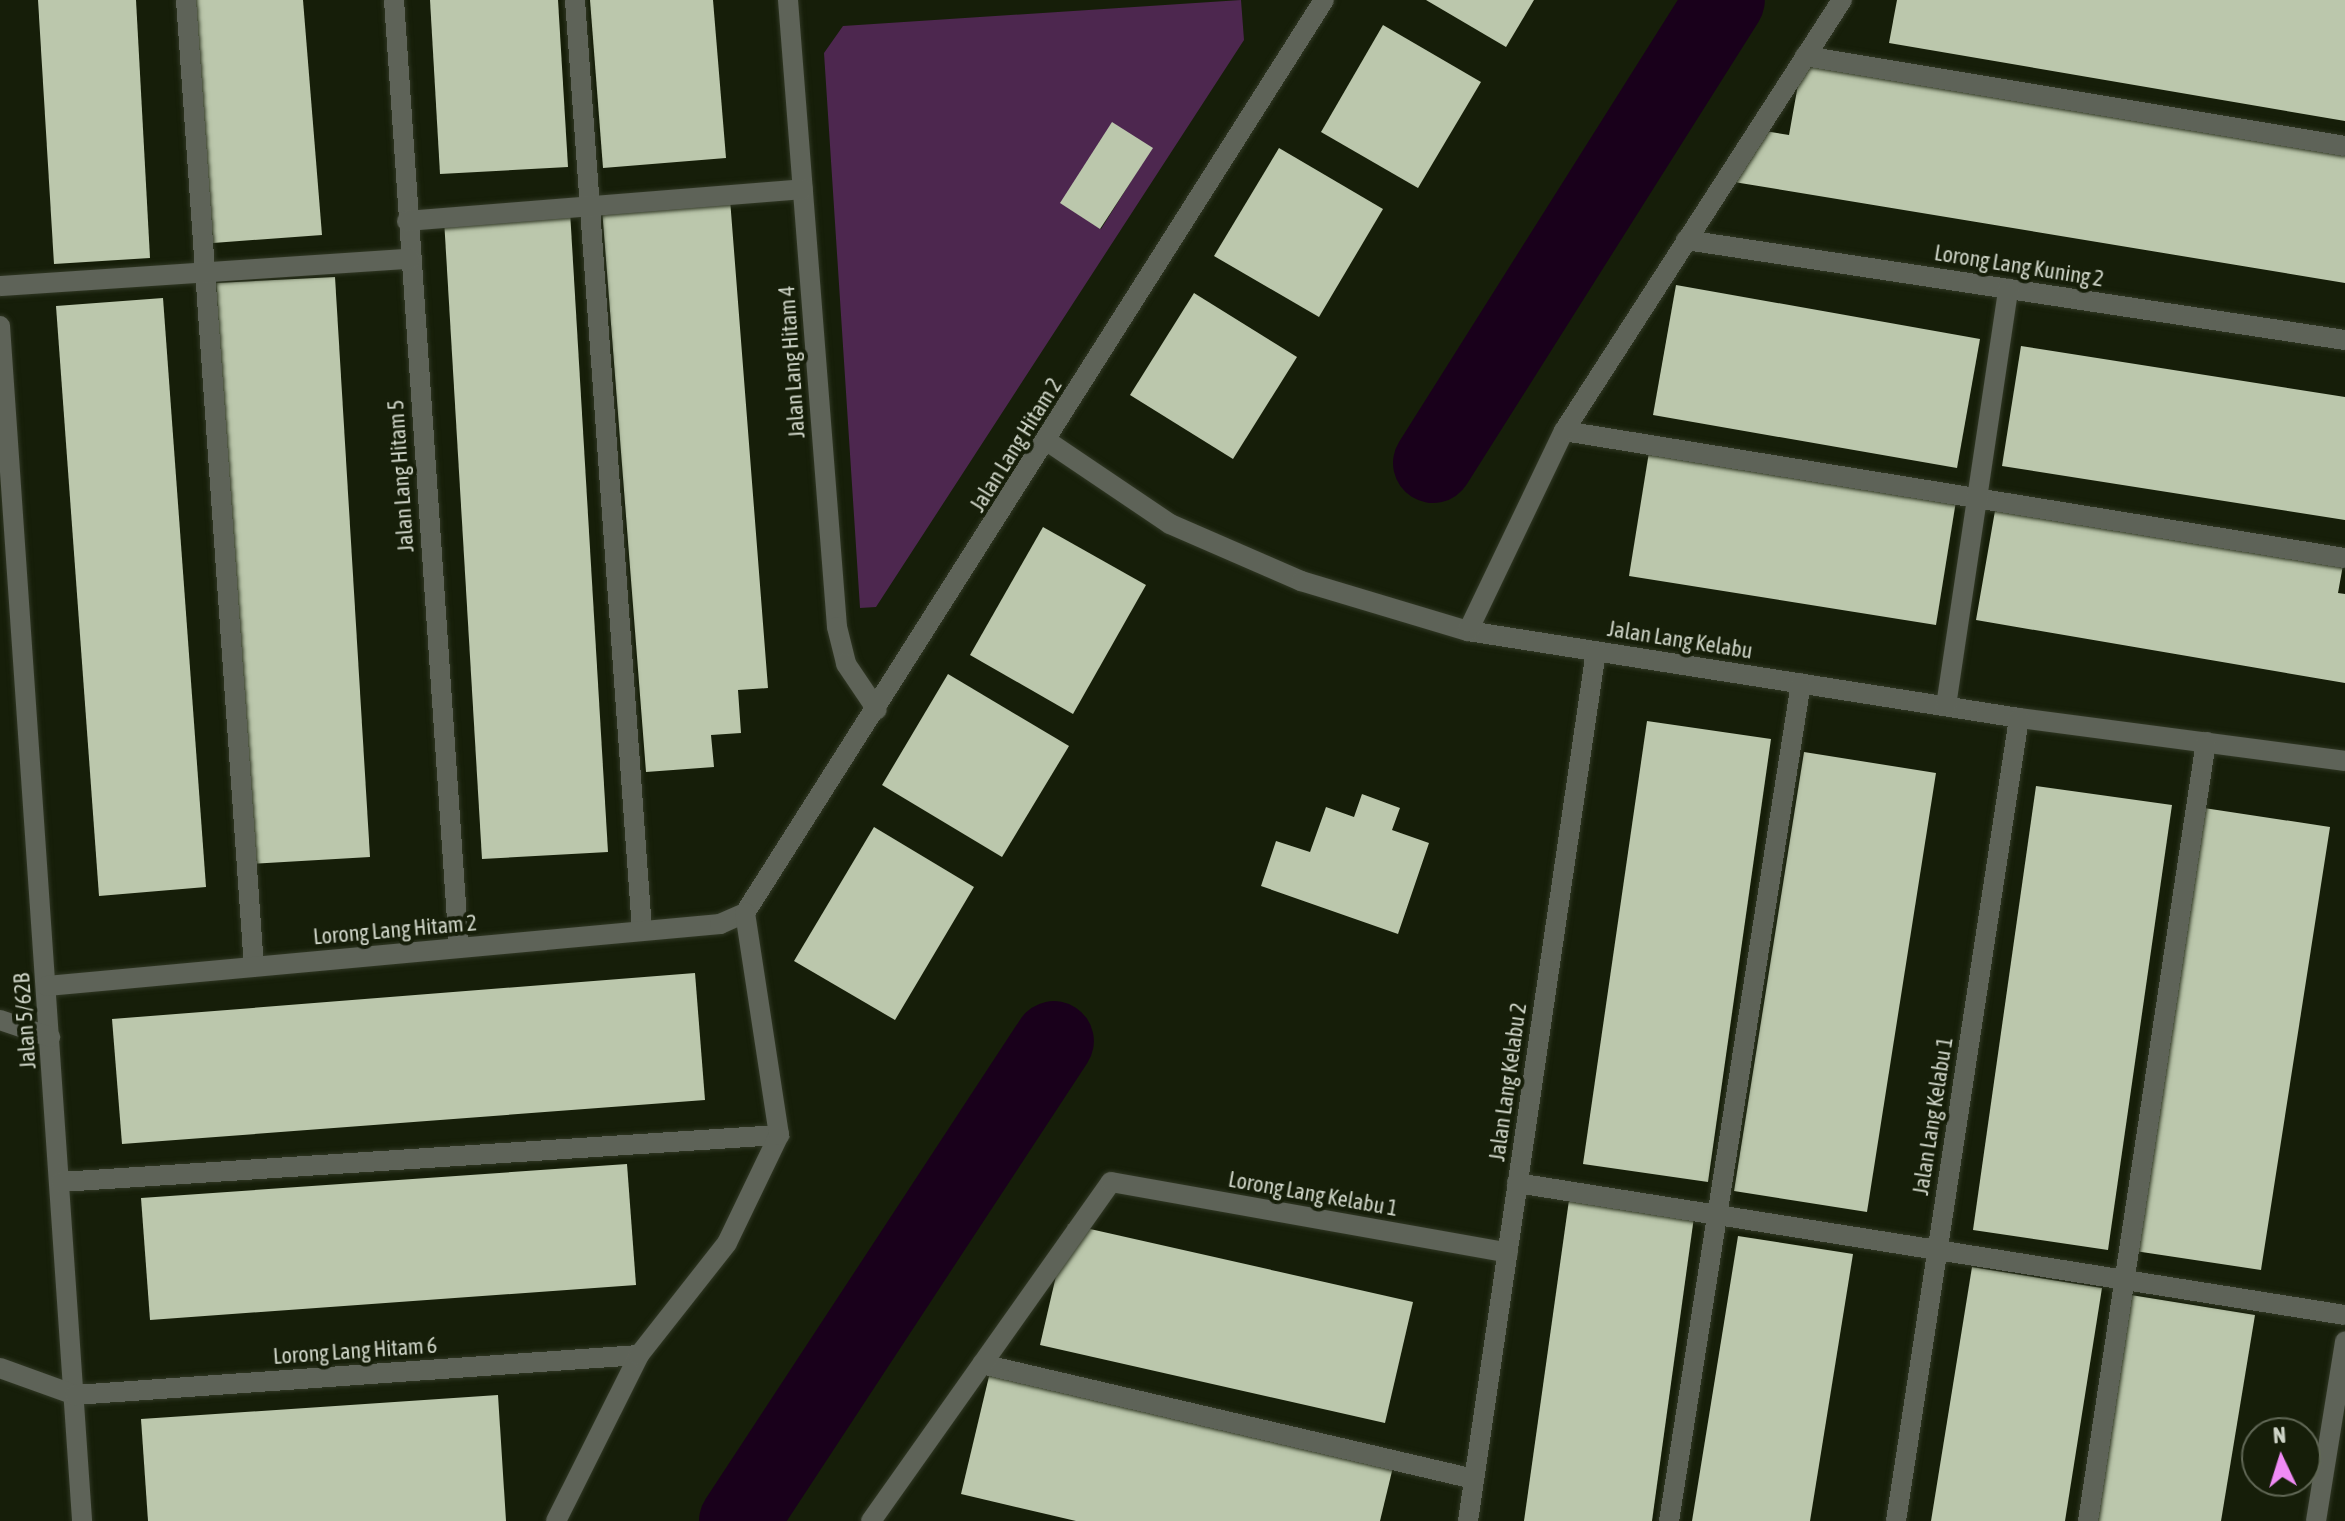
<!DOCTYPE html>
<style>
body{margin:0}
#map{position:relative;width:2345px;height:1521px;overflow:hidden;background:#161e09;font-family:"Asap Condensed",sans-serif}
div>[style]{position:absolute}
.green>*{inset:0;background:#4d274f}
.river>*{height:80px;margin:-40px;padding:0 40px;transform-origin:40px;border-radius:40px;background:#19001b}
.building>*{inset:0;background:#bbc7ac}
.roads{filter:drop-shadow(0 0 2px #303724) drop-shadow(0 0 2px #303724)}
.minor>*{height:20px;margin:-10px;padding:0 10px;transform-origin:10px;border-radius:10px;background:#5e6358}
span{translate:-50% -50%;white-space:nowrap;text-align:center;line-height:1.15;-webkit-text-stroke:8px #161e09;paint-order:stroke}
.street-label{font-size:22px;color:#ced4c7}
.north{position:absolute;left:2241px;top:1417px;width:80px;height:80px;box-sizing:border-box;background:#161e09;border:2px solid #606755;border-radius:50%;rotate:356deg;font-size:22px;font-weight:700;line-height:32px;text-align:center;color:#ced4c7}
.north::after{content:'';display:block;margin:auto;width:28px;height:36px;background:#f08bf5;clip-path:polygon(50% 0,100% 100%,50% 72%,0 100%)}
</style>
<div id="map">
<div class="green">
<div style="clip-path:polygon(evenodd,1241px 0,1244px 40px,876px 607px,860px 608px,824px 53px,843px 26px,1241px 0,1152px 148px,1101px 229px,1061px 203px,1152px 148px)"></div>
</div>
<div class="river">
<div style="left:1433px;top:463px;width:547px;rotate:-57.76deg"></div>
<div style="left:739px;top:1521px;width:574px;rotate:-56.73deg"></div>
</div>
<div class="building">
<div style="clip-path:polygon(38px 0,136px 0,150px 258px,54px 264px)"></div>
<div style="clip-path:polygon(194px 0,303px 0,322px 235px,213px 243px)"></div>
<div style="clip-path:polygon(430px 0,558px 0,568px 167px,440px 174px)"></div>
<div style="clip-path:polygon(590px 0,713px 0,726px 158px,603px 168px)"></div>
<div style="clip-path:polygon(1426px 0,1534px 0,1506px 47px)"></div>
<div style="clip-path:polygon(1897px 0,2345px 0,2345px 121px,1889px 43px)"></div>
<div style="clip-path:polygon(1383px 25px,1481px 82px,1418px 188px,1321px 132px)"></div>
<div style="clip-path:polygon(1802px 62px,2345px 152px,2345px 283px,1734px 182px,1765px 131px,1789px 135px)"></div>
<div style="clip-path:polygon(1112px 122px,1153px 148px,1100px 229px,1060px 203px)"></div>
<div style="clip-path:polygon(1279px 148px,1383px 209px,1319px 317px,1214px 256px)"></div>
<div style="clip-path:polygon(730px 199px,768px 688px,738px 690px,741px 733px,711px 735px,714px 767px,646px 772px,602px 209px)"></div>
<div style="clip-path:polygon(570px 211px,608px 852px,482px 859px,444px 219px)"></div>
<div style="clip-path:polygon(335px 277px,370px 857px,251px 864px,216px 283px)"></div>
<div style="clip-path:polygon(1676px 285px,1980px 339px,1957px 468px,1653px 415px)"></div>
<div style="clip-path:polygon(1194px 293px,1297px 357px,1233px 459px,1130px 395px)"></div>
<div style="clip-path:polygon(163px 298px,206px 887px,99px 896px,56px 306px)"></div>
<div style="clip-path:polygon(2021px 346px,2345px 397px,2345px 520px,2002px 466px)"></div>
<div style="clip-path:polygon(1649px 452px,1956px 501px,1936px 625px,1629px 576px)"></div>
<div style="clip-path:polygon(1996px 505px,2343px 565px,2338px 593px,2345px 594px,2345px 683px,1976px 620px)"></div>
<div style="clip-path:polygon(1043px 527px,1146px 585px,1073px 714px,970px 655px)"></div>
<div style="clip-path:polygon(948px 674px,1069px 746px,1002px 857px,882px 785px)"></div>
<div style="clip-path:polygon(1647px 721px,1771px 739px,1708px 1182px,1583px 1164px)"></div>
<div style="clip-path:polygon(1804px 752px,1936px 773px,1867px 1212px,1734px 1191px)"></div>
<div style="clip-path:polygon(2036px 786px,2172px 805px,2108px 1250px,1973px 1230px)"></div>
<div style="clip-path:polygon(1362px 794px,1400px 808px,1392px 830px,1429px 843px,1398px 934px,1261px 886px,1276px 841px,1310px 852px,1326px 807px,1354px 817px)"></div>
<div style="clip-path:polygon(2204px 808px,2330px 827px,2261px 1270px,2135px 1251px)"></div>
<div style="clip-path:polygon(874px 827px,974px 887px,895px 1020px,794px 961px)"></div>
<div style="clip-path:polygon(695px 973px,705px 1100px,122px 1144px,112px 1019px)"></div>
<div style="clip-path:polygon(627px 1164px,636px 1285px,150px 1320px,141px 1198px)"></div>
<div style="clip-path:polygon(1569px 1200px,1694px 1217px,1652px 1521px,1524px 1521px)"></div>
<div style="clip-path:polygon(1068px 1224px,1413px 1302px,1385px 1423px,1040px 1345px)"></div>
<div style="clip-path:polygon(1738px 1236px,1853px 1254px,1810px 1521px,1692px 1521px)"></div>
<div style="clip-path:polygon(1972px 1267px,2102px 1288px,2065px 1521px,1931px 1521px)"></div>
<div style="clip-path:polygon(2131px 1295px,2255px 1315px,2221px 1521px,2093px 1521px)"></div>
<div style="clip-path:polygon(990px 1372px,1393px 1467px,1380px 1521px,1076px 1521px,961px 1494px)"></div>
<div style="clip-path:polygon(498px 1395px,506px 1521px,148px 1521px,141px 1419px)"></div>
</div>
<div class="roads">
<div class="minor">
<div style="left:186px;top:0;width:969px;rotate:85.98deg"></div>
<div style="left:394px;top:0;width:950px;rotate:86.08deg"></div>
<div style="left:575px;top:0;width:933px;rotate:85.88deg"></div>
<div style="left:788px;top:0;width:629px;rotate:85.53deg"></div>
<div style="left:837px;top:627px;width:38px;rotate:76deg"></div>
<div style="left:846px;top:664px;width:55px;rotate:56deg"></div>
<div style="left:1805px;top:56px;width:547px;rotate:9.46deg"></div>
<div style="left:407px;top:221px;width:397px;rotate:-4.6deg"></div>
<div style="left:1686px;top:240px;width:667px;rotate:8.63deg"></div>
<div style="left:0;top:286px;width:411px;rotate:-3.8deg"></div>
<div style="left:0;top:326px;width:1198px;rotate:86.07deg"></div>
<div style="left:1564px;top:431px;width:791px;rotate:9.24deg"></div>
<div style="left:1047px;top:441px;width:148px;rotate:34deg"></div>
<div style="left:1170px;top:524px;width:143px;rotate:23.5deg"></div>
<div style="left:1301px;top:581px;width:174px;rotate:16.7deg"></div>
<div style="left:1468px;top:631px;width:558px;rotate:8.97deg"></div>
<div style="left:2019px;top:718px;width:329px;rotate:7.5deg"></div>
<div style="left:1468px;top:631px;width:222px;rotate:-64.4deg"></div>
<div style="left:1564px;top:431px;width:513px;rotate:-57.18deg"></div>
<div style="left:1946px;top:706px;width:422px;rotate:-81.5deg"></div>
<div style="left:47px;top:986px;width:676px;rotate:-5.26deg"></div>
<div style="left:720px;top:924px;width:27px;rotate:-24deg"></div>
<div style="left:745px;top:913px;width:1081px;rotate:-57.62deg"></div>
<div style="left:0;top:1020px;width:53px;rotate:18.8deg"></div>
<div style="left:61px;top:1182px;width:720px;rotate:-3.75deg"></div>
<div style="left:1517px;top:1183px;width:838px;rotate:9.06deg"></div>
<div style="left:982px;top:1364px;width:505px;rotate:13.16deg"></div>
<div style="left:0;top:1368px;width:80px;rotate:19.8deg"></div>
<div style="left:75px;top:1395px;width:565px;rotate:-4.06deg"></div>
<div style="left:556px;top:1521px;width:186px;rotate:-63.4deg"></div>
<div style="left:639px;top:1355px;width:142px;rotate:-51.8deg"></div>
<div style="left:727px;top:1243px;width:120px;rotate:-64.3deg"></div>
<div style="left:779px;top:1135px;width:225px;rotate:-98.7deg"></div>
<div style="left:871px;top:1521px;width:415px;rotate:-54.7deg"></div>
<div style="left:1111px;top:1182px;width:403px;rotate:10.1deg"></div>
<div style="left:1468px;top:1521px;width:879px;rotate:-81.63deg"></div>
<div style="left:1669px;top:1521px;width:848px;rotate:-81.05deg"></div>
<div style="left:1896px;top:1521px;width:812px;rotate:-81.29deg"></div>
<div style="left:2088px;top:1521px;width:788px;rotate:-81.39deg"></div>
<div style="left:2316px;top:1521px;width:182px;rotate:-80.8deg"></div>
</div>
</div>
<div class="street-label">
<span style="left:2019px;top:266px;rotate:9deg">Lorong Lang Kuning 2</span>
<span style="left:792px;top:362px;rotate:-94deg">Jalan Lang Hitam 4</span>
<span style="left:1016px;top:445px;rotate:-58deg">Jalan Lang Hitam 2</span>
<span style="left:401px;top:476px;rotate:-94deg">Jalan Lang Hitam 5</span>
<span style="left:1680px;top:640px;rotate:9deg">Jalan Lang Kelabu</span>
<span style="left:395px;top:930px;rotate:-5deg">Lorong Lang Hitam 2</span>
<span style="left:25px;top:1021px;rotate:-94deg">Jalan 5/62B</span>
<span style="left:1508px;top:1082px;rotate:-82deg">Jalan Lang Kelabu 2</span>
<span style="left:1933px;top:1116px;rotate:-81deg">Jalan Lang Kelabu 1</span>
<span style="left:1313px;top:1194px;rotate:10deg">Lorong Lang Kelabu 1</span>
<span style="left:355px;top:1351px;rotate:-4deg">Lorong Lang Hitam 6</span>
</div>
<div class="north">N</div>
</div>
